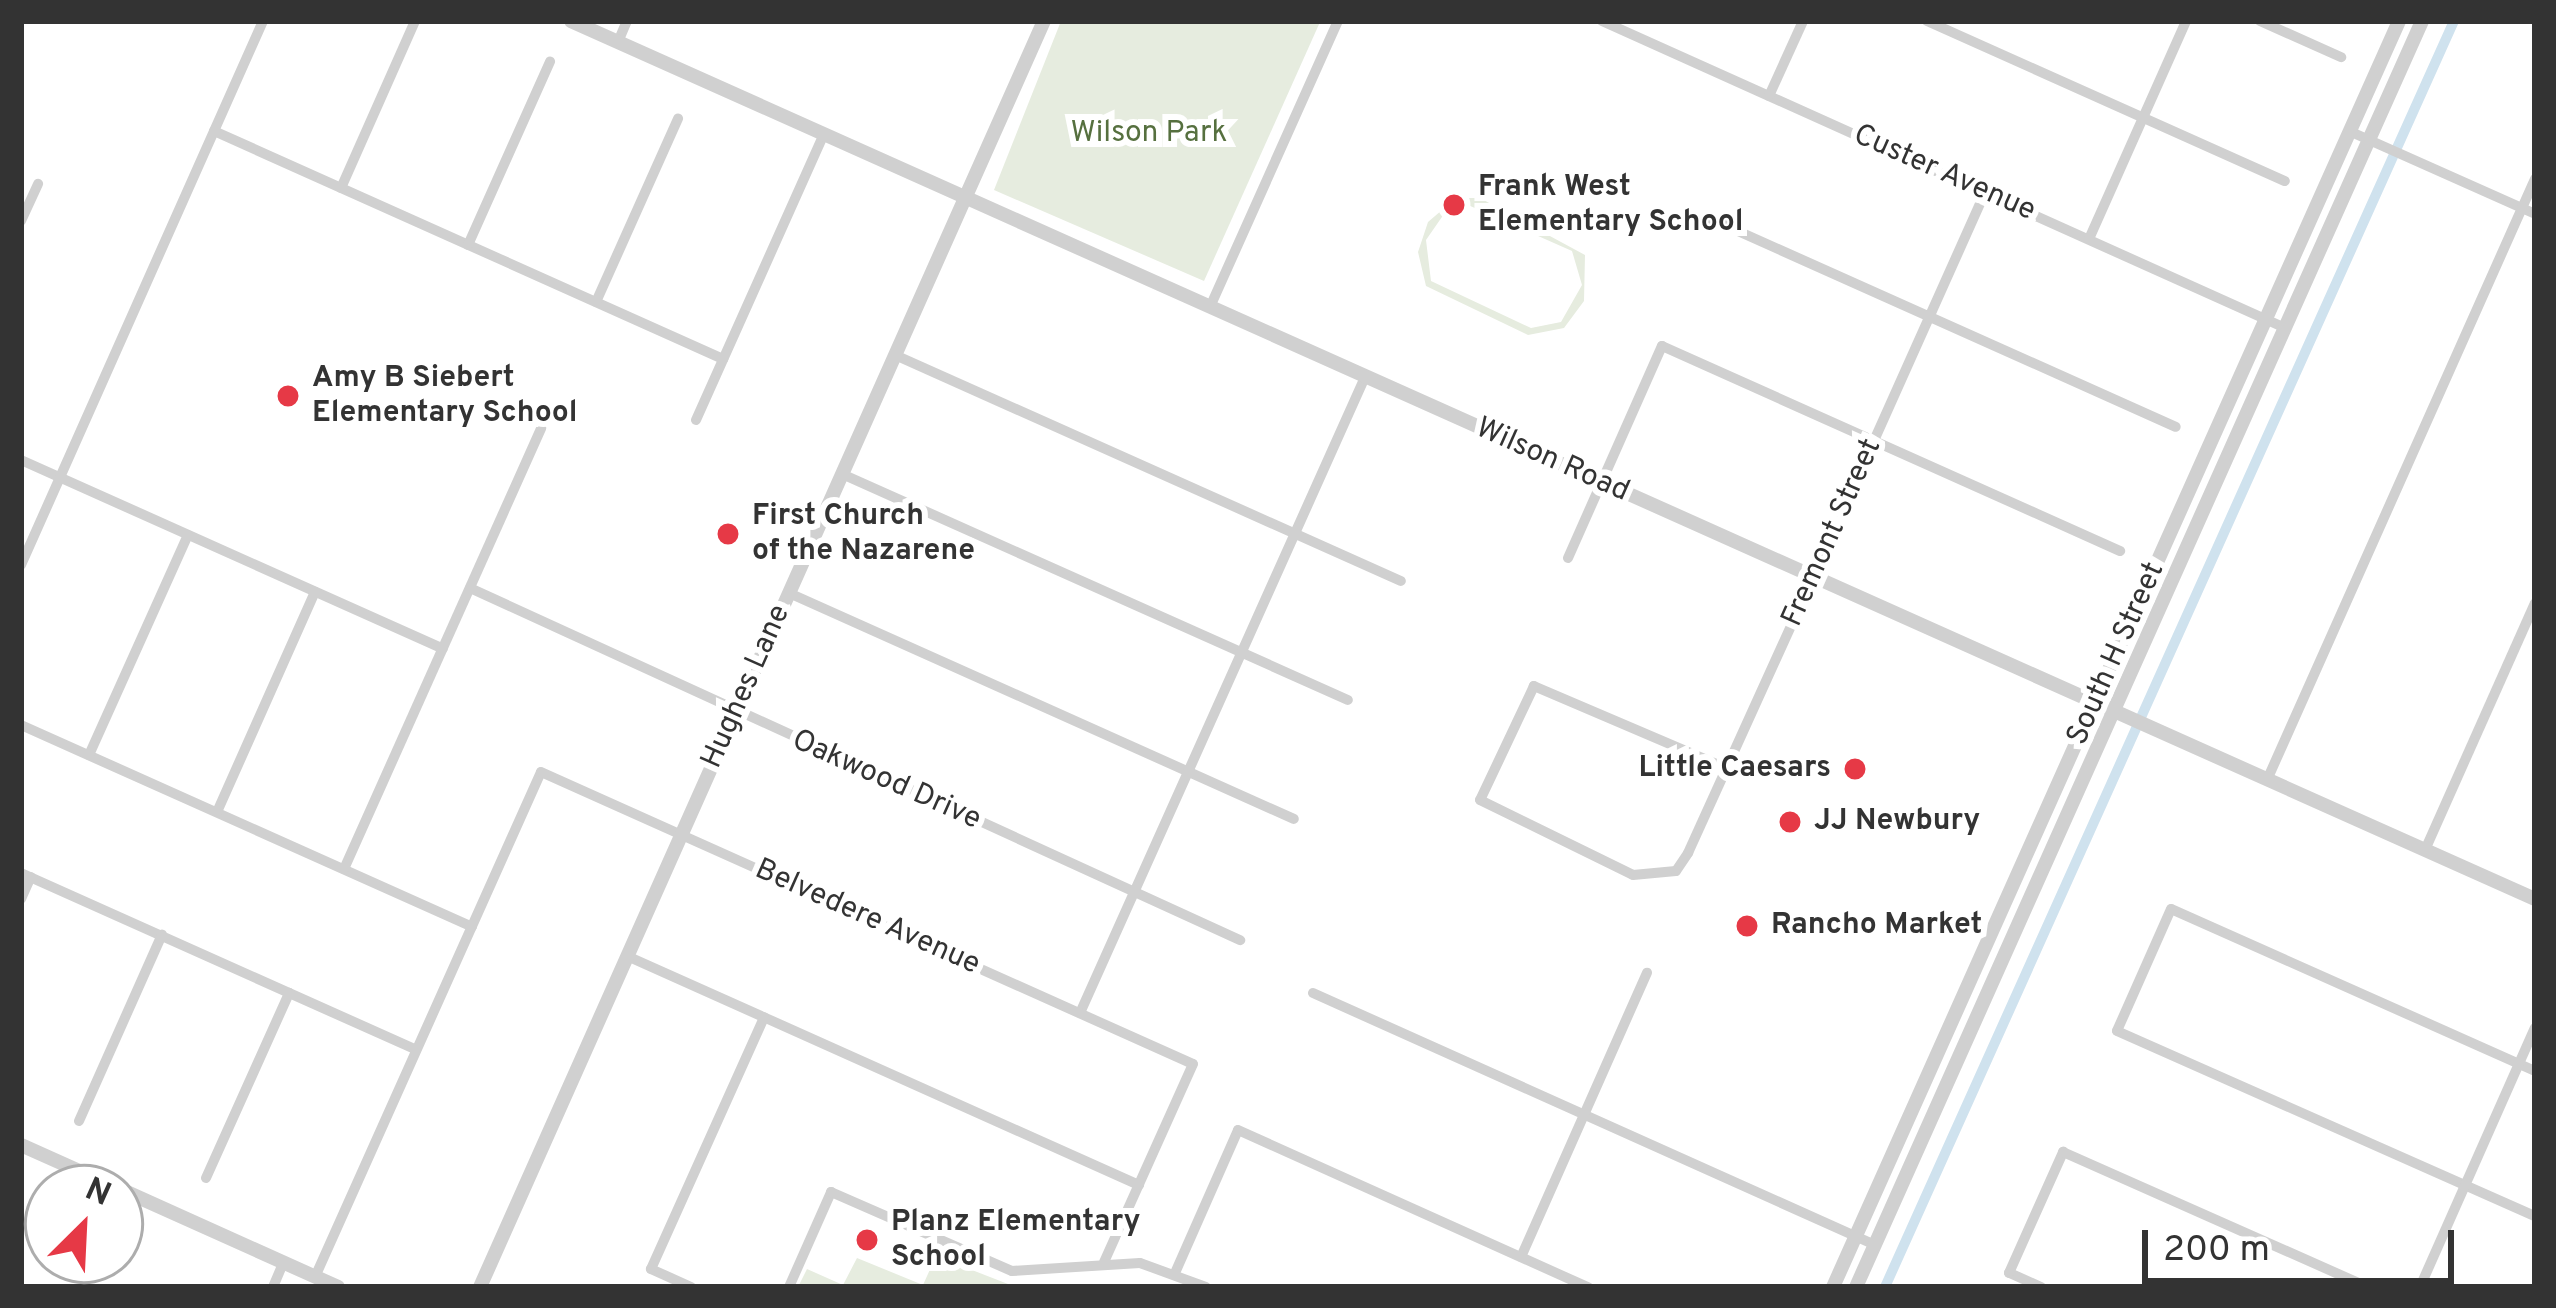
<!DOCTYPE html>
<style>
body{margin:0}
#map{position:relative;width:2556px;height:1308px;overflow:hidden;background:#fff;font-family:Overpass,sans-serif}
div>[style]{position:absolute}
.green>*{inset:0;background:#e6ecdf}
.canal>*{height:10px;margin:-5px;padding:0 5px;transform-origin:5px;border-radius:5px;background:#cfe2ee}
.minor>*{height:10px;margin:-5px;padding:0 5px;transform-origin:5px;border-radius:5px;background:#d0d0d0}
.tertiary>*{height:14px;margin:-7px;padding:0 7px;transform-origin:7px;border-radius:7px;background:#d0d0d0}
.dots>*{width:33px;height:33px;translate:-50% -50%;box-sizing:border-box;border:6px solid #fff;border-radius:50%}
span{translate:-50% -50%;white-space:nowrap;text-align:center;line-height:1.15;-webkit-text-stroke:12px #fff;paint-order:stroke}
.park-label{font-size:30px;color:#56703f}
.street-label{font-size:30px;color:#333}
.poi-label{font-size:30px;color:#333;font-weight:700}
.left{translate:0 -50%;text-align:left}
.right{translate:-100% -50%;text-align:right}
.frame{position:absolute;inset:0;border:24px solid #333;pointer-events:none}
.north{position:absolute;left:24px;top:1164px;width:120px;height:120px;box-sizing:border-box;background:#fff;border:3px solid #adadad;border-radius:50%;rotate:24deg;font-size:33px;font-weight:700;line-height:48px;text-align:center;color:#333}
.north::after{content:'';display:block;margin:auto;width:42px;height:54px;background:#e63946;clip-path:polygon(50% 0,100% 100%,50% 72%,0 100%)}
.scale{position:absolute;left:2142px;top:1230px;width:312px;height:54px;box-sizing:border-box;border:6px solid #333;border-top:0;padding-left:15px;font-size:36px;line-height:42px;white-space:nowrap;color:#333;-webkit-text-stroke:9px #fff;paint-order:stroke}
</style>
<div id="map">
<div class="green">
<div style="clip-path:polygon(1061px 21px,1320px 22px,1204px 281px,994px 190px)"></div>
<div style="clip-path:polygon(evenodd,1480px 198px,1585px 255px,1584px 301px,1564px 328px,1528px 335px,1426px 286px,1418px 252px,1428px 222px,1456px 198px,1480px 198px,1468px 205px,1572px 251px,1582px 285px,1561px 322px,1531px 328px,1431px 281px,1426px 240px,1444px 214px,1468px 205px)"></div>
<div style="clip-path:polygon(936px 1256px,1008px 1284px,798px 1287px,807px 1269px,843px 1285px,857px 1258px,923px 1285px)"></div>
</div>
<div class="canal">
<div style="left:1885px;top:1287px;width:1388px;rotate:-65.8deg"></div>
</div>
<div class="minor">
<div style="left:1602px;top:21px;width:749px;rotate:24.2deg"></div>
<div style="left:1927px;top:21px;width:392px;rotate:24.1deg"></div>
<div style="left:2260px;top:21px;width:89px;rotate:24deg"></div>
<div style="left:618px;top:42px;width:23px;rotate:-67deg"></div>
<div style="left:1769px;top:96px;width:82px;rotate:-65.6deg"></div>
<div style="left:214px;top:131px;width:558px;rotate:24.13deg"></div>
<div style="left:2349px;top:131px;width:204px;rotate:24deg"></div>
<div style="left:341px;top:188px;width:183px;rotate:-66.1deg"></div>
<div style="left:1711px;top:219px;width:509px;rotate:24.1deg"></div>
<div style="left:21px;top:221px;width:41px;rotate:-65.3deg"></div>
<div style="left:2089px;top:239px;width:239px;rotate:-66deg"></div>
<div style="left:468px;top:245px;width:201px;rotate:-65.9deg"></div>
<div style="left:596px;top:302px;width:201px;rotate:-65.9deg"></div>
<div style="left:1210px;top:307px;width:313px;rotate:-65.9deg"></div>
<div style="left:895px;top:355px;width:554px;rotate:24.07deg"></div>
<div style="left:696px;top:420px;width:313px;rotate:-65.9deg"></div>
<div style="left:21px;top:460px;width:462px;rotate:24.1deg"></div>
<div style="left:842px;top:474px;width:554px;rotate:24.07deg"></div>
<div style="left:1568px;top:558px;width:232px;rotate:-66.1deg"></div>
<div style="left:1662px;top:346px;width:502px;rotate:24.11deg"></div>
<div style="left:21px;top:565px;width:595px;rotate:-66.02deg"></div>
<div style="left:470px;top:588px;width:847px;rotate:24.57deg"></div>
<div style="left:789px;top:593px;width:553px;rotate:24.11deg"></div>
<div style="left:21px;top:725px;width:494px;rotate:24.1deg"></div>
<div style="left:89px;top:755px;width:241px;rotate:-65.8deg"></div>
<div style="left:1726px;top:768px;width:209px;rotate:-156.9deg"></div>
<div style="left:1534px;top:686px;width:126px;rotate:115.3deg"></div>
<div style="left:1480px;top:800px;width:170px;rotate:26.1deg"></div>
<div style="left:1633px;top:875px;width:43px;rotate:-5.3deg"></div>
<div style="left:1676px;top:871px;width:22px;rotate:-56deg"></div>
<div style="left:1688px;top:853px;width:303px;rotate:-65.6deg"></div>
<div style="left:1813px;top:577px;width:422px;rotate:-65.9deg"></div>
<div style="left:2267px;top:780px;width:658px;rotate:-65.97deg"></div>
<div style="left:217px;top:812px;width:241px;rotate:-66deg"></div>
<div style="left:2425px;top:850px;width:270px;rotate:-66deg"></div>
<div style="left:344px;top:869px;width:483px;rotate:-65.9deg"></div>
<div style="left:21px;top:873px;width:433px;rotate:24.1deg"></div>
<div style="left:21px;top:899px;width:24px;rotate:-66deg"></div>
<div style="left:627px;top:956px;width:561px;rotate:24.1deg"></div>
<div style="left:1313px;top:993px;width:616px;rotate:24.15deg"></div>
<div style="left:1080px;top:1013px;width:697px;rotate:-65.86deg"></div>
<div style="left:2535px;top:1071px;width:398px;rotate:-156deg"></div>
<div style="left:2171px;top:909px;width:133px;rotate:113.9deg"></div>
<div style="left:2117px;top:1031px;width:457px;rotate:23.9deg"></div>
<div style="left:79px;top:1121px;width:204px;rotate:-66deg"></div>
<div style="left:206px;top:1178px;width:203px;rotate:-65.8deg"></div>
<div style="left:1521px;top:1257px;width:311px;rotate:-66.1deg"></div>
<div style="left:1175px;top:1273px;width:156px;rotate:-66.2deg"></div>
<div style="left:1238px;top:1130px;width:384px;rotate:24.2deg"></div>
<div style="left:315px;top:1277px;width:553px;rotate:-65.89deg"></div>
<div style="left:541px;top:772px;width:714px;rotate:24.13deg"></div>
<div style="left:1193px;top:1064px;width:217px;rotate:114.2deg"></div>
<div style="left:273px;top:1287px;width:26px;rotate:-67deg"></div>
<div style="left:691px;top:1287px;width:44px;rotate:-155.8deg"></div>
<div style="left:651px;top:1269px;width:276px;rotate:-65.8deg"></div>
<div style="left:789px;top:1287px;width:104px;rotate:-66.1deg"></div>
<div style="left:831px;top:1192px;width:197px;rotate:23.6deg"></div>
<div style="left:1012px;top:1271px;width:128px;rotate:-3.6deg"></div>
<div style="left:1140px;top:1263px;width:70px;rotate:20deg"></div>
<div style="left:2041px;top:1287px;width:35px;rotate:-156deg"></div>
<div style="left:2009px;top:1273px;width:133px;rotate:-65.9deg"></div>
<div style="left:2063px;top:1152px;width:334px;rotate:23.9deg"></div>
<div style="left:2420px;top:1287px;width:283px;rotate:-66.1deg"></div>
</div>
<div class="tertiary">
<div style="left:571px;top:21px;width:2151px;rotate:24.09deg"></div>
<div style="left:21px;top:1145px;width:105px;rotate:24.1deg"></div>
<div style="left:120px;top:1189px;width:239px;rotate:24.2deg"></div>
<div style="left:480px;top:1287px;width:1386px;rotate:-65.99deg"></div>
<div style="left:1833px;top:1287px;width:1387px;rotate:-65.91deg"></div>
<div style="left:1856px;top:1287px;width:1387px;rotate:-65.91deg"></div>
</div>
<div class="dots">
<div style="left:1454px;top:205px;background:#e63946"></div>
<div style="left:288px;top:396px;background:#e63946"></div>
<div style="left:728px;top:534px;background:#e63946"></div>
<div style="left:1855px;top:769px;background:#e63946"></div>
<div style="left:1790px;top:822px;background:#e63946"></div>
<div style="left:1747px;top:926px;background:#e63946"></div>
<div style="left:867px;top:1240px;background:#e63946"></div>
</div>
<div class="park-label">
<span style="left:1149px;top:134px">Wilson Park</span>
</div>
<div class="street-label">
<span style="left:1944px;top:174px;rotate:24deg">Custer Avenue</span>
<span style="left:1552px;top:461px;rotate:24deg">Wilson Road</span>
<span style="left:1833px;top:533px;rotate:-66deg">Fremont Street</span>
<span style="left:2117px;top:654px;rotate:-66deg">South H Street</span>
<span style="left:747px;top:687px;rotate:-66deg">Hughes Lane</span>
<span style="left:886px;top:781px;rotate:24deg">Oakwood Drive</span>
<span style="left:867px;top:918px;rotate:24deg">Belvedere Avenue</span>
</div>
<div class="poi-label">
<span class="left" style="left:1478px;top:205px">Frank West<br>Elementary School</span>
<span class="left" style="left:312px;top:396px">Amy B Siebert<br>Elementary School</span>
<span class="left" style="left:752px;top:534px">First Church<br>of the Nazarene</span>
<span class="right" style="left:1831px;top:769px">Little Caesars</span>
<span class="left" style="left:1814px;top:822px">JJ Newbury</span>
<span class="left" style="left:1771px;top:926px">Rancho Market</span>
<span class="left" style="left:891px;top:1240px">Planz Elementary<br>School</span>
</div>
<div class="frame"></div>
<div class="north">N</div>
<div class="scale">200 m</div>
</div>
